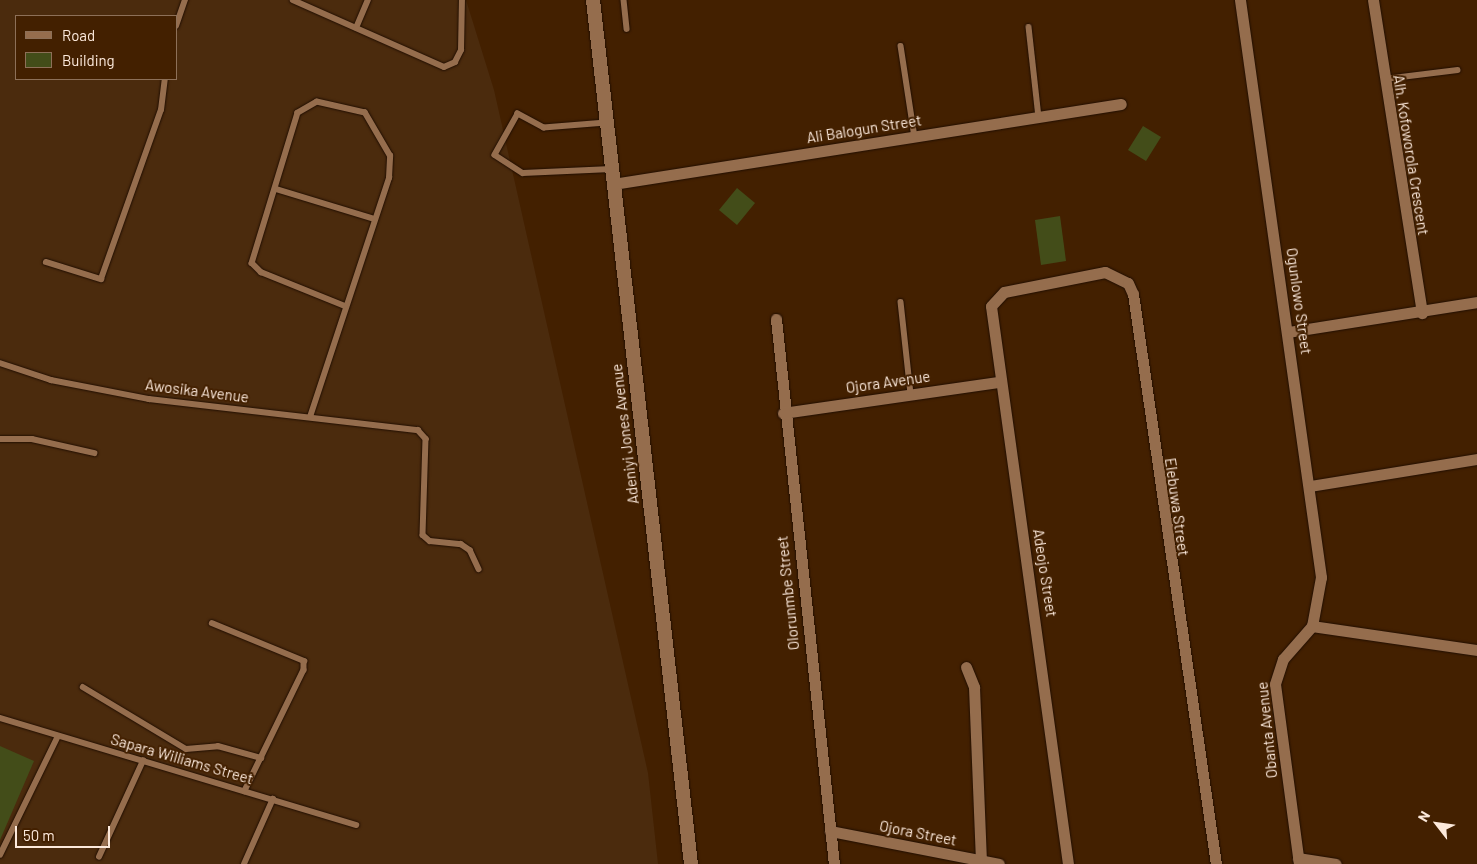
<!DOCTYPE html>
<style>
body{margin:0}
#map{position:relative;width:1477px;height:864px;overflow:hidden;background:#432000;font-family:Barlow,sans-serif}
div>[style]{position:absolute}
.built>*{inset:0;background:#4b2b0d}
.building>*{inset:0;background:#434d19}
.roads{filter:drop-shadow(0 0 1px #200e01) drop-shadow(0 0 1px #200e01)}
.service>*{height:5.5px;margin:-2.75px;padding:0 2.75px;transform-origin:2.75px;border-radius:2.75px;background:#956d4d}
.minor>*{height:11px;margin:-5.5px;padding:0 5.5px;transform-origin:5.5px;border-radius:5.5px;background:#956d4d}
.tertiary>*{height:14px;margin:-7px;padding:0 7px;transform-origin:7px;border-radius:7px;background:#956d4d}
span{translate:-50% -50%;white-space:nowrap;text-align:center;line-height:1.15;-webkit-text-stroke:4px #432000;paint-order:stroke}
.street-label{font-size:15px;color:#fce9db}
.legend{position:absolute;left:15px;top:15px;width:162px;height:65px;box-sizing:border-box;background:#432000;border:1px solid #8d7058;margin:0;padding:6px 9px;list-style:none;font-size:15px;color:#fce9db}
.legend li{display:flex;align-items:center;gap:10px;height:25px}
.legend b{width:25px;border:1px solid #8d7058}
.north{position:absolute;left:1412px;top:799px;width:50px;height:50px;-webkit-text-stroke:4px #432000;paint-order:stroke;rotate:300deg;font-size:14px;font-weight:700;line-height:20px;text-align:center;color:#fce9db}
.north::after{content:'';display:block;margin:auto;width:18px;height:22px;background:#fce9db;clip-path:polygon(50% 0,100% 100%,50% 72%,0 100%)}
.scale{position:absolute;left:15px;top:826px;width:95px;height:22px;box-sizing:border-box;border:2px solid #fce9db;border-top:0;padding-left:6px;font-size:15px;line-height:18px;white-space:nowrap;color:#fce9db;-webkit-text-stroke:4px #432000;paint-order:stroke}
</style>
<div id="map">
<div class="built">
<div style="clip-path:polygon(evenodd,0 0,466px 0,494px 90px,648px 773px,658px 864px,0 864px,0 0,16px 16px,176px 16px,176px 79px,16px 79px,16px 16px)"></div>
</div>
<div class="building">
<div style="clip-path:polygon(1143px 126px,1161px 137px,1146px 161px,1128px 150px)"></div>
<div style="clip-path:polygon(737px 188px,755px 203px,737px 225px,719px 210px)"></div>
<div style="clip-path:polygon(1060px 216px,1066px 261px,1041px 265px,1035px 220px)"></div>
<div style="clip-path:polygon(0 746px,34px 761px,0 840px)"></div>
</div>
<div class="roads">
<div class="service">
<div style="left:293px;top:0;width:165px;rotate:23.9deg"></div>
<div style="left:444px;top:67px;width:12px;rotate:-24deg"></div>
<div style="left:455px;top:62px;width:13px;rotate:-63deg"></div>
<div style="left:461px;top:50px;width:50px;rotate:-88.9deg"></div>
<div style="left:624px;top:0;width:29px;rotate:84deg"></div>
<div style="left:176px;top:26px;width:28px;rotate:-71deg"></div>
<div style="left:1029px;top:27px;width:91px;rotate:83.7deg"></div>
<div style="left:356px;top:28px;width:30px;rotate:-67deg"></div>
<div style="left:901px;top:46px;width:92px;rotate:81.3deg"></div>
<div style="left:1385px;top:79px;width:73px;rotate:-7.1deg"></div>
<div style="left:606px;top:123px;width:62px;rotate:175.4deg"></div>
<div style="left:544px;top:128px;width:30px;rotate:-152deg"></div>
<div style="left:518px;top:114px;width:47px;rotate:119.3deg"></div>
<div style="left:495px;top:155px;width:33px;rotate:33deg"></div>
<div style="left:523px;top:173px;width:88px;rotate:-2.6deg"></div>
<div style="left:276px;top:189px;width:103px;rotate:16.9deg"></div>
<div style="left:46px;top:262px;width:58px;rotate:17.2deg"></div>
<div style="left:101px;top:279px;width:179px;rotate:-70.5deg"></div>
<div style="left:161px;top:110px;width:31px;rotate:-83deg"></div>
<div style="left:901px;top:302px;width:93px;rotate:83.8deg"></div>
<div style="left:0;top:363px;width:54px;rotate:18.4deg"></div>
<div style="left:51px;top:380px;width:100px;rotate:11deg"></div>
<div style="left:149px;top:399px;width:271px;rotate:6.6deg"></div>
<div style="left:418px;top:430px;width:12px;rotate:48deg"></div>
<div style="left:426px;top:439px;width:96px;rotate:91.8deg"></div>
<div style="left:423px;top:535px;width:9px;rotate:41deg"></div>
<div style="left:430px;top:541px;width:31px;rotate:6deg"></div>
<div style="left:461px;top:544px;width:11px;rotate:34deg"></div>
<div style="left:470px;top:550px;width:21px;rotate:65deg"></div>
<div style="left:310px;top:417px;width:252px;rotate:-71.7deg"></div>
<div style="left:389px;top:178px;width:22px;rotate:-87deg"></div>
<div style="left:390px;top:156px;width:50px;rotate:-120.2deg"></div>
<div style="left:365px;top:113px;width:49px;rotate:-167.1deg"></div>
<div style="left:317px;top:102px;width:22px;rotate:150deg"></div>
<div style="left:298px;top:113px;width:157px;rotate:107deg"></div>
<div style="left:252px;top:263px;width:13px;rotate:45deg"></div>
<div style="left:261px;top:272px;width:91px;rotate:22deg"></div>
<div style="left:0;top:439px;width:32px"></div>
<div style="left:32px;top:439px;width:64px;rotate:12.7deg"></div>
<div style="left:212px;top:623px;width:100px;rotate:22.4deg"></div>
<div style="left:304px;top:661px;width:9px;rotate:90deg"></div>
<div style="left:304px;top:670px;width:135px;rotate:116deg"></div>
<div style="left:83px;top:687px;width:120px;rotate:31deg"></div>
<div style="left:186px;top:749px;width:32px;rotate:-5deg"></div>
<div style="left:218px;top:746px;width:45px;rotate:15.6deg"></div>
<div style="left:0;top:718px;width:372px;rotate:16.7deg"></div>
<div style="left:0;top:855px;width:132px;rotate:-64deg"></div>
<div style="left:99px;top:857px;width:106px;rotate:-65.4deg"></div>
<div style="left:244px;top:864px;width:71px;rotate:-66deg"></div>
</div>
<div class="minor">
<div style="left:1240px;top:0;width:583px;rotate:82.01deg"></div>
<div style="left:1321px;top:577px;width:50px;rotate:100.4deg"></div>
<div style="left:1312px;top:626px;width:44px;rotate:131.3deg"></div>
<div style="left:1283px;top:659px;width:26px;rotate:108deg"></div>
<div style="left:1275px;top:684px;width:182px;rotate:82.4deg"></div>
<div style="left:1373px;top:0;width:317px;rotate:81.1deg"></div>
<div style="left:613px;top:184px;width:514px;rotate:-8.95deg"></div>
<div style="left:776px;top:319px;width:548px;rotate:83.93deg"></div>
<div style="left:1288px;top:332px;width:191px;rotate:-9deg"></div>
<div style="left:783px;top:413px;width:217px;rotate:-8.2deg"></div>
<div style="left:1310px;top:486px;width:169px;rotate:-9.2deg"></div>
<div style="left:1312px;top:626px;width:167px;rotate:8.3deg"></div>
<div style="left:966px;top:667px;width:22px;rotate:68deg"></div>
<div style="left:974px;top:687px;width:173px;rotate:87.7deg"></div>
<div style="left:830px;top:831px;width:172px;rotate:11deg"></div>
<div style="left:1298px;top:858px;width:38px;rotate:9deg"></div>
<div style="left:1068px;top:864px;width:563px;rotate:-97.86deg"></div>
<div style="left:991px;top:306px;width:19px;rotate:-47deg"></div>
<div style="left:1004px;top:292px;width:103px;rotate:-11.2deg"></div>
<div style="left:1105px;top:272px;width:25px;rotate:26deg"></div>
<div style="left:1128px;top:283px;width:12px;rotate:66deg"></div>
<div style="left:1133px;top:294px;width:576px;rotate:81.72deg"></div>
</div>
<div class="tertiary">
<div style="left:593px;top:0;width:870px;rotate:83.53deg"></div>
</div>
</div>
<div class="street-label">
<span style="left:864px;top:129px;rotate:-9deg">Ali Balogun Street</span>
<span style="left:1411px;top:155px;rotate:81deg">Alh. Kofoworola Crescent</span>
<span style="left:1299px;top:301px;rotate:82deg">Ogunlowo Street</span>
<span style="left:888px;top:382px;rotate:-8deg">Ojora Avenue</span>
<span style="left:197px;top:391px;rotate:7deg">Awosika Avenue</span>
<span style="left:625px;top:434px;rotate:-97deg">Adeniyi Jones Avenue</span>
<span style="left:1177px;top:507px;rotate:82deg">Elebuwa Street</span>
<span style="left:1045px;top:573px;rotate:81deg">Adeojo Street</span>
<span style="left:788px;top:593px;rotate:-96deg">Olorunmbe Street</span>
<span style="left:1267px;top:730px;rotate:-96deg">Obanta Avenue</span>
<span style="left:182px;top:759px;rotate:16deg">Sapara Williams Street</span>
<span style="left:918px;top:833px;rotate:11deg">Ojora Street</span>
</div>
<ul class="legend">
<li><b style="height:6px;background:#956d4d"></b>Road</li>
<li><b style="height:14px;background:#434d19"></b>Building</li>
</ul>
<div class="north">N</div>
<div class="scale">50 m</div>
</div>
